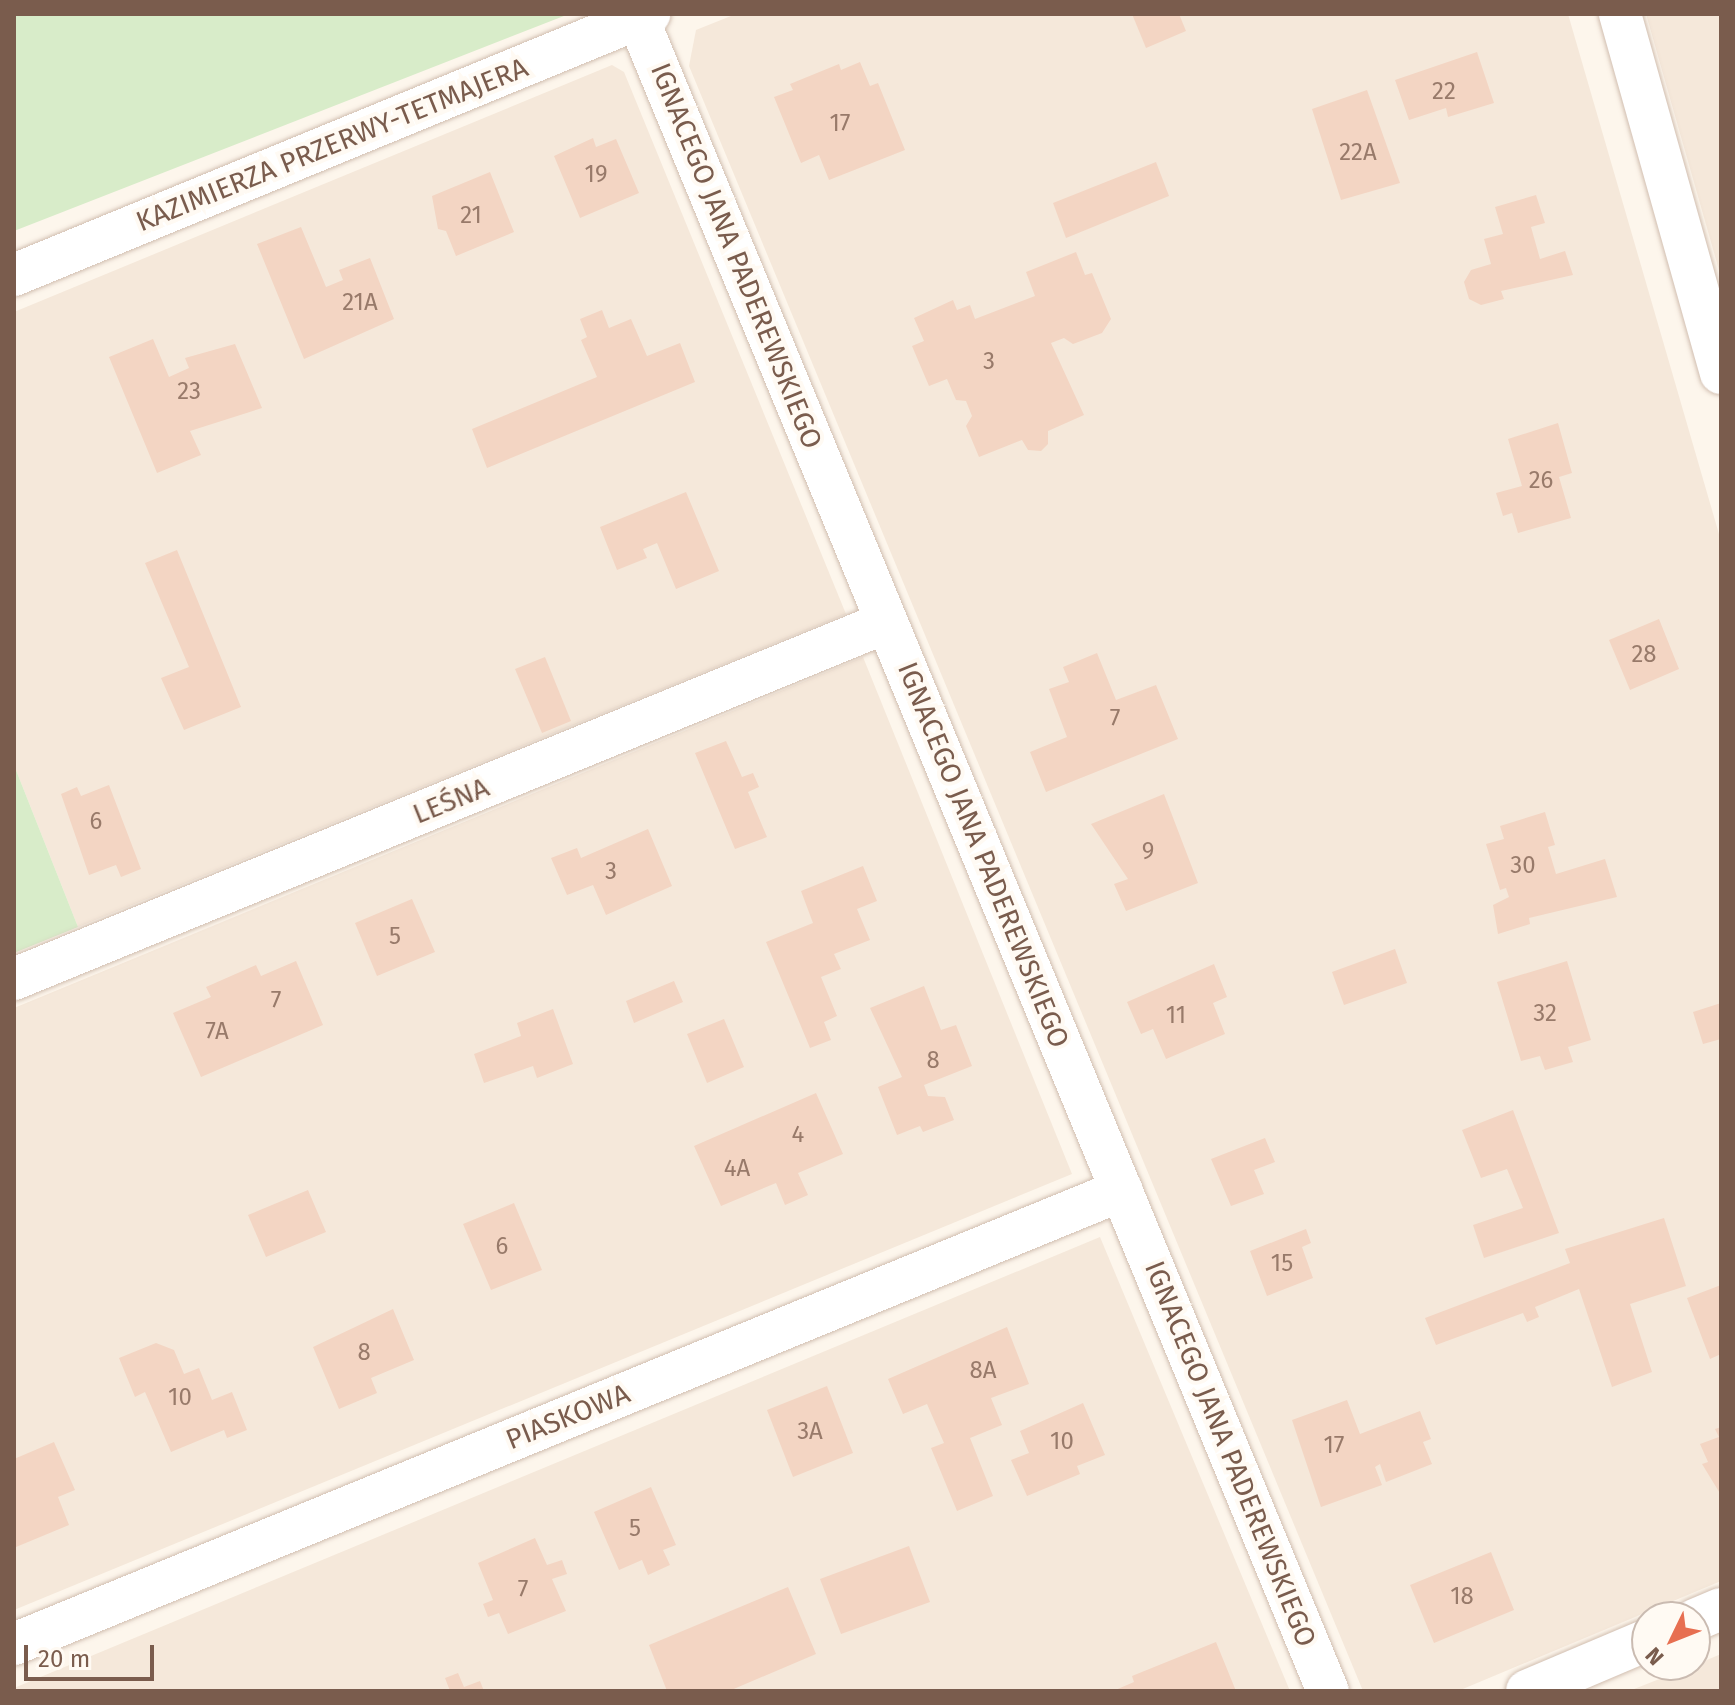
<!DOCTYPE html>
<meta charset="utf-8">
<style>
body{margin:0}
#map{position:relative;width:1735px;height:1705px;overflow:hidden;background:#fdf6ec;font-family:"Fira Sans",sans-serif}
div>[style]{position:absolute}
.residential>*{inset:0;background:#f5e8da}
.green>*{inset:0;background:#d8ecc9}
.building>*{inset:0;background:#f3d5c3}
.roads{filter:drop-shadow(0 0 2px #d1beb0) drop-shadow(0 0 2px #d1beb0)}
.minor>*{height:42px;margin:-21px;padding:0 21px;transform-origin:21px;border-radius:21px;background:#fff}
span{translate:-50% -50%;white-space:nowrap;text-align:center;line-height:1.15;-webkit-text-stroke:8px #fffaf3;paint-order:stroke}
.number-label{font-size:24px;color:#987a6a}
.number-label span{-webkit-text-stroke-width:0}
.street-label{font-size:28px;color:#7a5c4d}
.frame{position:absolute;inset:0;border:16px solid #7a5c4d;pointer-events:none}
.north{position:absolute;left:1631px;top:1601px;width:80px;height:80px;box-sizing:border-box;background:#fffaf3;border:2px solid #cabbb1;border-radius:50%;rotate:227deg;font-size:22px;font-weight:700;line-height:32px;text-align:center;color:#7a5c4d}
.north::after{content:'';display:block;margin:auto;width:28px;height:36px;background:#e76f51;clip-path:polygon(50% 0,100% 100%,50% 72%,0 100%)}
.scale{position:absolute;left:24px;top:1645px;width:130px;height:36px;box-sizing:border-box;border:4px solid #7a5c4d;border-top:0;padding-left:10px;font-size:24px;line-height:28px;white-space:nowrap;color:#7a5c4d;-webkit-text-stroke:6px #fffaf3;paint-order:stroke}
</style>
<div id="map">
<div class="residential">
<div style="clip-path:polygon(736px 14px,1568px 14px,1721px 541px,1721px 1581px,1458px 1691px,1363px 1691px,689px 66px,696px 30px)"></div>
<div style="clip-path:polygon(1646px 14px,1721px 14px,1721px 277px)"></div>
<div style="clip-path:polygon(612px 65px,624px 72px,846px 614px,78px 927px,14px 765px,14px 312px)"></div>
<div style="clip-path:polygon(863px 657px,1072px 1174px,14px 1610px,14px 1008px)"></div>
<div style="clip-path:polygon(1100px 1237px,1290px 1691px,14px 1691px,14px 1688px)"></div>
<div style="clip-path:polygon(1721px 1654px,1721px 1691px,1629px 1691px,1695px 1665px)"></div>
</div>
<div class="green">
<div style="clip-path:polygon(14px 14px,569px 14px,14px 231px)"></div>
<div style="clip-path:polygon(14px 765px,78px 927px,14px 953px)"></div>
</div>
<div class="building">
<div style="clip-path:polygon(1132px 14px,1179px 14px,1186px 31px,1146px 48px)"></div>
<div style="clip-path:polygon(1477px 52px,1494px 103px,1448px 117px,1446px 108px,1409px 120px,1395px 80px)"></div>
<div style="clip-path:polygon(860px 62px,870px 86px,878px 83px,905px 150px,829px 180px,819px 155px,801px 163px,774px 97px,793px 90px,790px 84px,839px 64px,841px 70px)"></div>
<div style="clip-path:polygon(1367px 90px,1400px 183px,1341px 200px,1312px 109px)"></div>
<div style="clip-path:polygon(593px 138px,596px 147px,616px 139px,639px 193px,580px 218px,554px 156px)"></div>
<div style="clip-path:polygon(1156px 162px,1169px 196px,1066px 238px,1053px 203px)"></div>
<div style="clip-path:polygon(490px 172px,514px 232px,456px 256px,446px 231px,438px 229px,432px 196px)"></div>
<div style="clip-path:polygon(1536px 195px,1545px 223px,1531px 227px,1540px 259px,1565px 251px,1573px 275px,1501px 291px,1504px 299px,1481px 305px,1469px 299px,1464px 282px,1471px 270px,1491px 264px,1484px 239px,1503px 234px,1495px 207px)"></div>
<div style="clip-path:polygon(301px 227px,326px 287px,343px 280px,339px 270px,370px 258px,394px 319px,304px 359px,257px 244px)"></div>
<div style="clip-path:polygon(1076px 252px,1085px 275px,1092px 273px,1111px 319px,1102px 333px,1073px 344px,1064px 338px,1051px 343px,1084px 415px,1048px 431px,1048px 444px,1041px 451px,1028px 450px,1022px 440px,979px 457px,966px 426px,972px 416px,966px 401px,956px 400px,947px 379px,929px 386px,912px 346px,924px 341px,914px 318px,953px 300px,957px 310px,970px 305px,975px 319px,1035px 296px,1026px 272px)"></div>
<div style="clip-path:polygon(602px 310px,609px 328px,631px 319px,647px 356px,680px 343px,695px 382px,487px 468px,472px 429px,597px 377px,581px 340px,587px 337px,580px 319px)"></div>
<div style="clip-path:polygon(153px 339px,169px 377px,189px 368px,185px 358px,235px 344px,262px 408px,190px 431px,201px 455px,157px 473px,109px 357px)"></div>
<div style="clip-path:polygon(1558px 423px,1572px 473px,1559px 477px,1571px 518px,1518px 533px,1512px 513px,1503px 516px,1496px 493px,1522px 486px,1508px 439px)"></div>
<div style="clip-path:polygon(686px 492px,719px 571px,676px 589px,657px 543px,643px 549px,647px 558px,617px 570px,600px 527px)"></div>
<div style="clip-path:polygon(177px 550px,241px 707px,184px 730px,161px 678px,189px 667px,145px 563px)"></div>
<div style="clip-path:polygon(1659px 619px,1679px 669px,1630px 690px,1609px 640px)"></div>
<div style="clip-path:polygon(1097px 653px,1116px 700px,1156px 685px,1178px 739px,1046px 792px,1030px 752px,1067px 737px,1049px 689px,1069px 682px,1063px 667px)"></div>
<div style="clip-path:polygon(545px 657px,571px 721px,542px 733px,515px 669px)"></div>
<div style="clip-path:polygon(726px 741px,742px 777px,753px 773px,759px 787px,748px 792px,767px 837px,735px 849px,695px 753px)"></div>
<div style="clip-path:polygon(109px 785px,141px 869px,121px 877px,116px 865px,89px 875px,61px 794px,77px 787px,81px 796px)"></div>
<div style="clip-path:polygon(1164px 794px,1198px 883px,1126px 911px,1114px 884px,1128px 879px,1091px 824px)"></div>
<div style="clip-path:polygon(1545px 812px,1555px 845px,1548px 847px,1556px 874px,1605px 859px,1617px 897px,1529px 918px,1530px 924px,1498px 934px,1493px 905px,1509px 897px,1506px 888px,1500px 890px,1486px 844px,1504px 839px,1500px 826px)"></div>
<div style="clip-path:polygon(648px 829px,672px 886px,606px 915px,593px 885px,567px 895px,551px 858px,577px 848px,581px 858px)"></div>
<div style="clip-path:polygon(863px 866px,877px 901px,857px 909px,870px 940px,834px 954px,841px 969px,821px 977px,837px 1016px,824px 1022px,831px 1040px,810px 1048px,766px 942px,813px 923px,801px 891px)"></div>
<div style="clip-path:polygon(412px 899px,435px 952px,377px 976px,355px 923px)"></div>
<div style="clip-path:polygon(1395px 949px,1407px 983px,1344px 1005px,1332px 972px)"></div>
<div style="clip-path:polygon(296px 961px,323px 1025px,201px 1077px,173px 1013px,211px 997px,206px 987px,256px 965px,261px 976px)"></div>
<div style="clip-path:polygon(1567px 961px,1591px 1040px,1568px 1047px,1573px 1062px,1545px 1070px,1540px 1056px,1521px 1061px,1497px 982px)"></div>
<div style="clip-path:polygon(1214px 964px,1227px 997px,1213px 1003px,1225px 1034px,1166px 1059px,1153px 1029px,1141px 1034px,1127px 1002px)"></div>
<div style="clip-path:polygon(674px 981px,683px 1002px,634px 1023px,626px 1001px)"></div>
<div style="clip-path:polygon(924px 986px,941px 1030px,956px 1025px,972px 1066px,924px 1085px,928px 1096px,945px 1097px,954px 1120px,923px 1132px,920px 1126px,897px 1135px,878px 1087px,902px 1077px,870px 1008px)"></div>
<div style="clip-path:polygon(1721px 1003px,1721px 1039px,1703px 1044px,1693px 1012px)"></div>
<div style="clip-path:polygon(553px 1009px,573px 1064px,537px 1078px,533px 1066px,484px 1083px,474px 1054px,521px 1036px,517px 1023px)"></div>
<div style="clip-path:polygon(724px 1019px,744px 1067px,707px 1083px,687px 1034px)"></div>
<div style="clip-path:polygon(816px 1093px,843px 1154px,798px 1173px,808px 1195px,785px 1205px,776px 1183px,721px 1206px,694px 1146px)"></div>
<div style="clip-path:polygon(1513px 1110px,1559px 1233px,1484px 1258px,1473px 1225px,1523px 1208px,1507px 1169px,1481px 1178px,1462px 1130px)"></div>
<div style="clip-path:polygon(1265px 1138px,1275px 1162px,1254px 1170px,1264px 1194px,1231px 1206px,1211px 1159px)"></div>
<div style="clip-path:polygon(308px 1190px,326px 1232px,266px 1257px,248px 1215px)"></div>
<div style="clip-path:polygon(514px 1203px,542px 1270px,491px 1290px,463px 1224px)"></div>
<div style="clip-path:polygon(1664px 1218px,1686px 1286px,1630px 1304px,1652px 1372px,1612px 1387px,1579px 1289px,1535px 1307px,1539px 1317px,1527px 1322px,1523px 1313px,1436px 1345px,1425px 1318px,1570px 1263px,1565px 1249px)"></div>
<div style="clip-path:polygon(1306px 1229px,1311px 1243px,1302px 1247px,1313px 1278px,1267px 1296px,1250px 1251px)"></div>
<div style="clip-path:polygon(1721px 1285px,1721px 1354px,1710px 1359px,1687px 1298px)"></div>
<div style="clip-path:polygon(393px 1309px,414px 1360px,371px 1378px,377px 1393px,339px 1409px,313px 1347px)"></div>
<div style="clip-path:polygon(1007px 1327px,1029px 1384px,991px 1398px,1002px 1425px,970px 1438px,993px 1496px,957px 1511px,931px 1448px,944px 1443px,927px 1404px,903px 1414px,888px 1379px)"></div>
<div style="clip-path:polygon(156px 1343px,174px 1350px,184px 1374px,199px 1368px,212px 1400px,232px 1392px,247px 1430px,227px 1438px,224px 1430px,171px 1452px,145px 1392px,135px 1397px,119px 1358px)"></div>
<div style="clip-path:polygon(827px 1386px,853px 1453px,793px 1477px,767px 1410px)"></div>
<div style="clip-path:polygon(1347px 1400px,1360px 1434px,1420px 1411px,1431px 1439px,1423px 1442px,1432px 1464px,1386px 1482px,1380px 1464px,1375px 1467px,1382px 1485px,1321px 1507px,1292px 1420px)"></div>
<div style="clip-path:polygon(1083px 1403px,1105px 1455px,1077px 1466px,1080px 1474px,1027px 1496px,1011px 1460px,1029px 1453px,1020px 1431px)"></div>
<div style="clip-path:polygon(1721px 1427px,1721px 1495px,1702px 1464px,1708px 1462px,1700px 1444px,1719px 1437px,1715px 1429px)"></div>
<div style="clip-path:polygon(54px 1442px,75px 1490px,58px 1497px,69px 1525px,16px 1547px,14px 1459px)"></div>
<div style="clip-path:polygon(651px 1487px,676px 1545px,663px 1550px,670px 1565px,648px 1575px,642px 1560px,619px 1570px,594px 1512px)"></div>
<div style="clip-path:polygon(535px 1538px,547px 1565px,562px 1560px,567px 1574px,552px 1579px,566px 1611px,508px 1634px,499px 1613px,488px 1617px,483px 1604px,493px 1600px,478px 1563px)"></div>
<div style="clip-path:polygon(909px 1546px,930px 1602px,841px 1634px,820px 1579px)"></div>
<div style="clip-path:polygon(1491px 1552px,1514px 1610px,1434px 1643px,1410px 1585px)"></div>
<div style="clip-path:polygon(788px 1587px,816px 1654px,729px 1691px,667px 1691px,649px 1645px)"></div>
<div style="clip-path:polygon(1216px 1642px,1236px 1691px,1113px 1691px,1134px 1682px,1132px 1676px)"></div>
<div style="clip-path:polygon(458px 1673px,464px 1687px,480px 1681px,484px 1691px,450px 1691px,445px 1678px)"></div>
</div>
<div class="roads">
<div class="minor">
<div style="left:1620px;top:14px;width:373px;rotate:74.3deg"></div>
<div style="left:638px;top:19px;width:1809px;rotate:67.58deg"></div>
<div style="left:14px;top:275px;width:687px;rotate:-22.34deg"></div>
<div style="left:14px;top:979px;width:943px;rotate:-22.24deg"></div>
<div style="left:1695px;top:1620px;width:28px;rotate:-23deg"></div>
<div style="left:14px;top:1644px;width:1197px;rotate:-22.28deg"></div>
<div style="left:1527px;top:1691px;width:130px;rotate:-23deg"></div>
</div>
</div>
<div class="number-label">
<span style="left:1444px;top:92px">22</span>
<span style="left:840px;top:124px">17</span>
<span style="left:1358px;top:153px">22A</span>
<span style="left:596px;top:175px">19</span>
<span style="left:471px;top:216px">21</span>
<span style="left:360px;top:303px">21A</span>
<span style="left:989px;top:362px">3</span>
<span style="left:189px;top:392px">23</span>
<span style="left:1541px;top:481px">26</span>
<span style="left:1644px;top:655px">28</span>
<span style="left:1115px;top:719px">7</span>
<span style="left:96px;top:822px">6</span>
<span style="left:1148px;top:852px">9</span>
<span style="left:1523px;top:866px">30</span>
<span style="left:611px;top:872px">3</span>
<span style="left:395px;top:937px">5</span>
<span style="left:276px;top:1001px">7</span>
<span style="left:1545px;top:1014px">32</span>
<span style="left:1176px;top:1016px">11</span>
<span style="left:217px;top:1032px">7A</span>
<span style="left:933px;top:1061px">8</span>
<span style="left:798px;top:1135px">4</span>
<span style="left:737px;top:1169px">4A</span>
<span style="left:502px;top:1247px">6</span>
<span style="left:1282px;top:1264px">15</span>
<span style="left:364px;top:1353px">8</span>
<span style="left:983px;top:1371px">8A</span>
<span style="left:180px;top:1398px">10</span>
<span style="left:810px;top:1432px">3A</span>
<span style="left:1062px;top:1442px">10</span>
<span style="left:1334px;top:1446px">17</span>
<span style="left:635px;top:1529px">5</span>
<span style="left:523px;top:1590px">7</span>
<span style="left:1462px;top:1597px">18</span>
</div>
<div class="street-label">
<span style="left:332px;top:145px;rotate:-22deg">KAZIMIERZA PRZERWY-TETMAJERA</span>
<span style="left:736px;top:256px;rotate:68deg">IGNACEGO JANA PADEREWSKIEGO</span>
<span style="left:451px;top:801px;rotate:-22deg">LEŚNA</span>
<span style="left:983px;top:855px;rotate:68deg">IGNACEGO JANA PADEREWSKIEGO</span>
<span style="left:568px;top:1417px;rotate:-22deg">PIASKOWA</span>
<span style="left:1230px;top:1454px;rotate:68deg">IGNACEGO JANA PADEREWSKIEGO</span>
</div>
<div class="frame"></div>
<div class="north">N</div>
<div class="scale">20 m</div>
</div>
